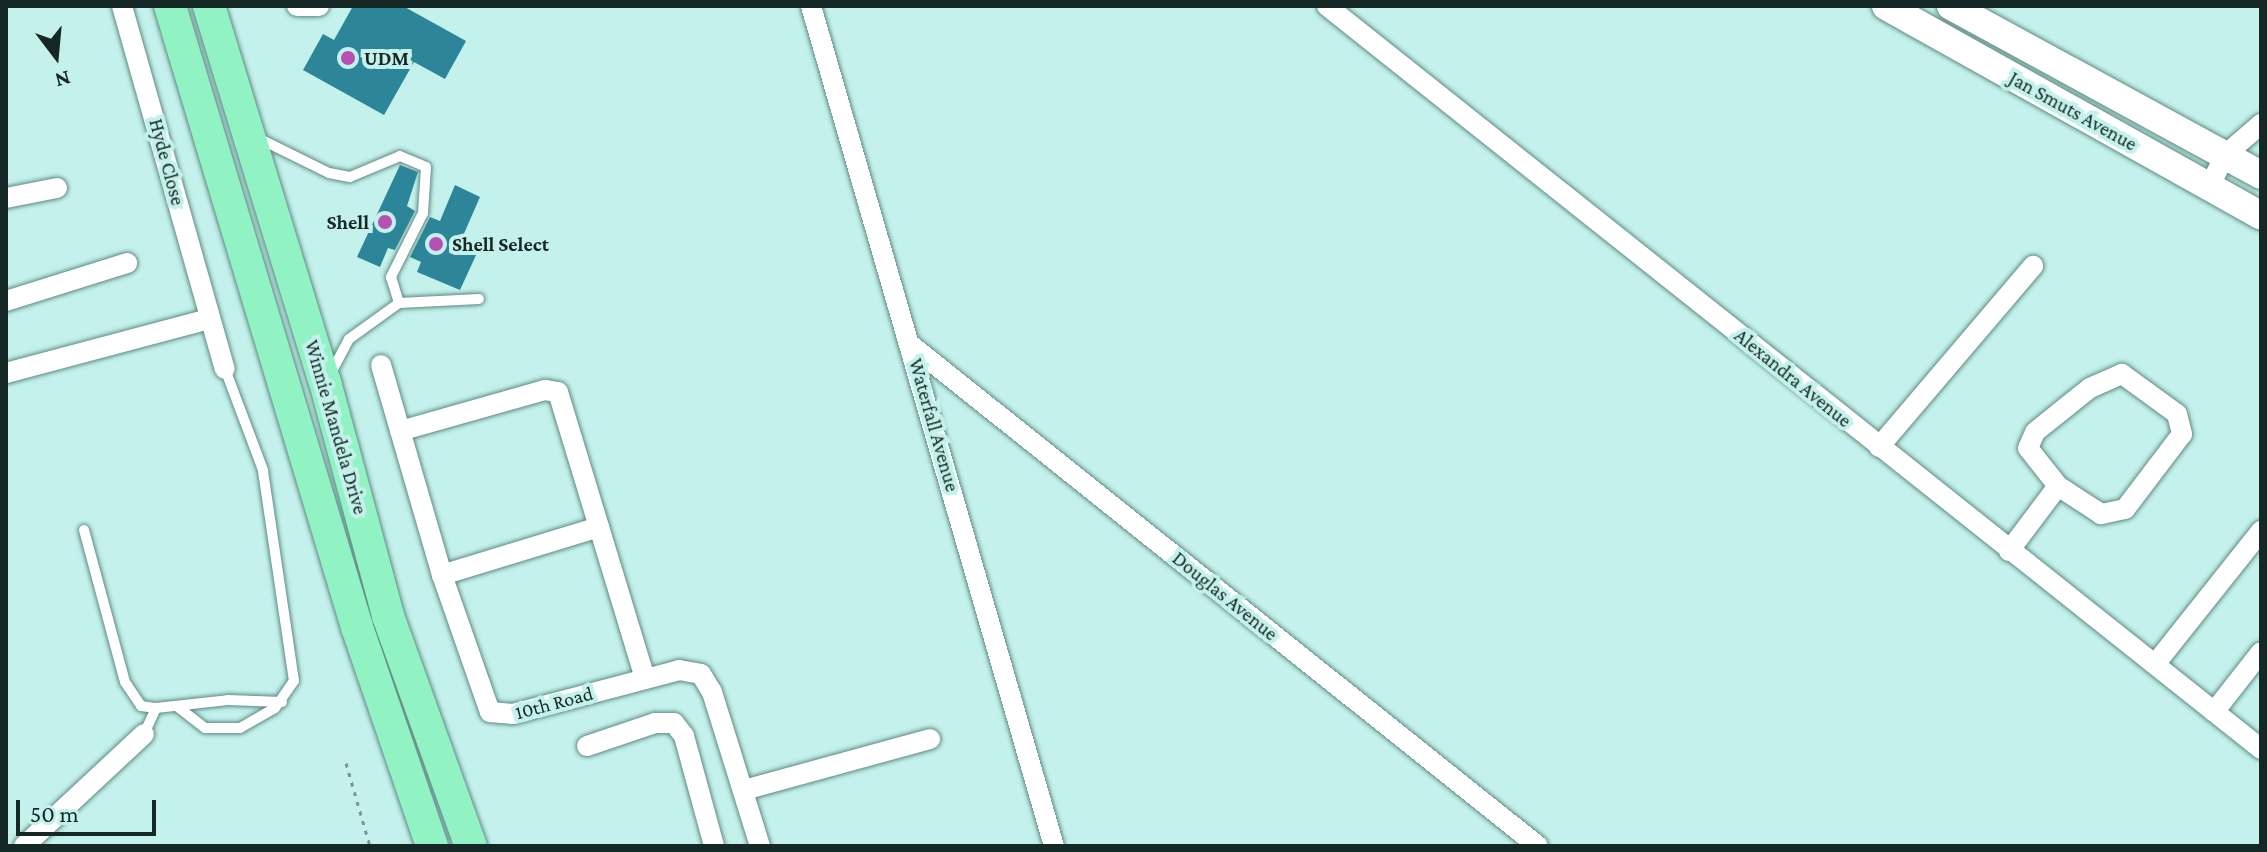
<!DOCTYPE html>
<style>
body{margin:0}
#map{position:relative;width:2267px;height:852px;overflow:hidden;background:#c4f1eb;font-family:"Crimson Pro",serif}
div>[style]{position:absolute}
.building>*{inset:0;background:#2c8598}
.path>*{height:3px;margin-top:-1.5px;transform-origin:0;background:repeating-linear-gradient(90deg,#779894 0 4px,transparent 0 10px)}
.roads{filter:drop-shadow(0 0 2px #5f8a84) drop-shadow(0 0 2px #5f8a84)}
.lane>*{height:10px;margin:-5px;padding:0 5px;transform-origin:5px;border-radius:5px;background:#fff}
.street>*{height:20px;margin:-10px;padding:0 10px;transform-origin:10px;border-radius:10px;background:#fff}
.secondary>*{height:28px;margin:-14px;padding:0 14px;transform-origin:14px;border-radius:14px;background:#fff}
.primary>*{height:32px;margin:-16px;padding:0 16px;transform-origin:16px;border-radius:16px;background:#91f2c4}
.dots>*{width:22px;height:22px;translate:-50% -50%;box-sizing:border-box;border:4px solid #c4f1eb;border-radius:50%}
span{translate:-50% -50%;white-space:nowrap;text-align:center;line-height:1.15;-webkit-text-stroke:8px #c4f1eb;paint-order:stroke}
.poi-label{font-size:20px;color:#162825;font-weight:700}
.left{translate:0 -50%;text-align:left}
.right{translate:-100% -50%;text-align:right}
.street-label{font-size:20px;color:#162825}
.frame{position:absolute;inset:0;border:8px solid #162825;pointer-events:none}
.north{position:absolute;left:16px;top:16px;width:80px;height:80px;-webkit-text-stroke:6px #c4f1eb;paint-order:stroke;rotate:164deg;font-size:22px;font-weight:700;line-height:32px;text-align:center;color:#162825}
.north::after{content:'';display:block;margin:auto;width:28px;height:36px;background:#162825;clip-path:polygon(50% 0,100% 100%,50% 72%,0 100%)}
.scale{position:absolute;left:16px;top:800px;width:140px;height:36px;box-sizing:border-box;border:4px solid #162825;border-top:0;padding-left:10px;font-size:24px;line-height:28px;white-space:nowrap;color:#162825;-webkit-text-stroke:6px #c4f1eb;paint-order:stroke}
</style>
<div id="map">
<div class="building">
<div style="clip-path:polygon(353px 6px,403px 6px,466px 41px,445px 79px,414px 62px,384px 115px,303px 70px,323px 34px,334px 40px)"></div>
<div style="clip-path:polygon(400px 165px,418px 172px,407px 206px,415px 211px,395px 250px,388px 248px,380px 267px,357px 257px)"></div>
<div style="clip-path:polygon(455px 185px,480px 197px,459px 245px,477px 253px,460px 290px,417px 272px,421px 262px,410px 257px,430px 217px,440px 221px)"></div>
</div>
<div class="path">
<div style="left:346px;top:763px;width:86px;rotate:73.9deg"></div>
</div>
<div class="roads">
<div class="lane">
<div style="left:256px;top:137px;width:81px;rotate:26.3deg"></div>
<div style="left:329px;top:173px;width:21px;rotate:11deg"></div>
<div style="left:350px;top:177px;width:54px;rotate:-22.8deg"></div>
<div style="left:400px;top:156px;width:28px;rotate:23deg"></div>
<div style="left:426px;top:167px;width:46px;rotate:93.7deg"></div>
<div style="left:423px;top:213px;width:72px;rotate:116.6deg"></div>
<div style="left:391px;top:277px;width:27px;rotate:73deg"></div>
<div style="left:399px;top:303px;width:62px;rotate:144.2deg"></div>
<div style="left:349px;top:339px;width:40px;rotate:118deg"></div>
<div style="left:399px;top:303px;width:80px;rotate:-2.9deg"></div>
<div style="left:84px;top:530px;width:157px;rotate:74.9deg"></div>
<div style="left:125px;top:682px;width:29px;rotate:56deg"></div>
<div style="left:141px;top:706px;width:15px;rotate:8deg"></div>
<div style="left:178px;top:707px;width:34px;rotate:38deg"></div>
<div style="left:205px;top:728px;width:35px"></div>
<div style="left:240px;top:728px;width:40px;rotate:-29.7deg"></div>
<div style="left:275px;top:708px;width:33px;rotate:-55deg"></div>
<div style="left:294px;top:681px;width:213px;rotate:-98.4deg"></div>
<div style="left:263px;top:470px;width:108px;rotate:-110.6deg"></div>
<div style="left:144px;top:734px;width:29px;rotate:-65deg"></div>
<div style="left:156px;top:708px;width:72px;rotate:-6.3deg"></div>
<div style="left:228px;top:700px;width:54px;rotate:2.1deg"></div>
</div>
<div class="street">
<div style="left:122px;top:6px;width:377px;rotate:74.2deg"></div>
<div style="left:297px;top:6px;width:22px"></div>
<div style="left:811px;top:6px;width:874px;rotate:73.87deg"></div>
<div style="left:1327px;top:6px;width:1193px;rotate:38.5deg"></div>
<div style="left:2209px;top:187px;width:36px;rotate:-63deg"></div>
<div style="left:2225px;top:155px;width:48px;rotate:-40.7deg"></div>
<div style="left:6px;top:198px;width:52px;rotate:-11.1deg"></div>
<div style="left:6px;top:301px;width:127px;rotate:-17.4deg"></div>
<div style="left:912px;top:346px;width:801px;rotate:38.62deg"></div>
<div style="left:381px;top:365px;width:219px;rotate:73.8deg"></div>
<div style="left:442px;top:575px;width:145px;rotate:70.7deg"></div>
<div style="left:490px;top:712px;width:23px;rotate:5deg"></div>
<div style="left:513px;top:714px;width:172px;rotate:-14.8deg"></div>
<div style="left:679px;top:670px;width:22px;rotate:10deg"></div>
<div style="left:701px;top:674px;width:21px;rotate:59deg"></div>
<div style="left:712px;top:692px;width:161px;rotate:72.7deg"></div>
<div style="left:6px;top:373px;width:210px;rotate:-14.9deg"></div>
<div style="left:2122px;top:374px;width:68px;rotate:36deg"></div>
<div style="left:2177px;top:414px;width:21px;rotate:76deg"></div>
<div style="left:2182px;top:434px;width:94px;rotate:127.2deg"></div>
<div style="left:2125px;top:509px;width:25px;rotate:168deg"></div>
<div style="left:2101px;top:514px;width:51px;rotate:-146.9deg"></div>
<div style="left:2058px;top:486px;width:48px;rotate:-128.3deg"></div>
<div style="left:2028px;top:448px;width:17px;rotate:-66deg"></div>
<div style="left:2035px;top:432px;width:70px;rotate:-38.7deg"></div>
<div style="left:2090px;top:388px;width:35px;rotate:-24deg"></div>
<div style="left:400px;top:431px;width:151px;rotate:-15.8deg"></div>
<div style="left:545px;top:390px;width:13px;rotate:9deg"></div>
<div style="left:558px;top:392px;width:299px;rotate:73.1deg"></div>
<div style="left:1879px;top:447px;width:238px;rotate:-49.6deg"></div>
<div style="left:2009px;top:551px;width:81px;rotate:-53deg"></div>
<div style="left:442px;top:575px;width:164px;rotate:-17deg"></div>
<div style="left:2156px;top:663px;width:169px;rotate:-51.5deg"></div>
<div style="left:2214px;top:712px;width:76px;rotate:-51.9deg"></div>
<div style="left:587px;top:746px;width:72px;rotate:-18.7deg"></div>
<div style="left:655px;top:723px;width:19px"></div>
<div style="left:674px;top:723px;width:16px;rotate:52deg"></div>
<div style="left:684px;top:736px;width:114px;rotate:74.7deg"></div>
<div style="left:744px;top:790px;width:193px;rotate:-15.3deg"></div>
<div style="left:24px;top:846px;width:164px;rotate:-43deg"></div>
</div>
<div class="secondary">
<div style="left:1886px;top:6px;width:430px;rotate:29.2deg"></div>
<div style="left:1951px;top:6px;width:353px;rotate:28.6deg"></div>
</div>
<div class="primary">
<div style="left:170px;top:6px;width:649px;rotate:73.24deg"></div>
<div style="left:357px;top:627px;width:231px;rotate:71.1deg"></div>
<div style="left:209px;top:6px;width:393px;rotate:72.9deg"></div>
<div style="left:325px;top:382px;width:242px;rotate:74.9deg"></div>
<div style="left:388px;top:616px;width:245px;rotate:70.2deg"></div>
</div>
</div>
<div class="dots">
<div style="left:348px;top:58px;background:#b750b4"></div>
<div style="left:385px;top:222px;background:#b750b4"></div>
<div style="left:436px;top:244px;background:#b750b4"></div>
</div>
<div class="poi-label">
<span class="left" style="left:364px;top:58px">UDM</span>
<span class="right" style="left:369px;top:222px">Shell</span>
<span class="left" style="left:452px;top:244px">Shell Select</span>
</div>
<div class="street-label">
<span style="left:2073px;top:111px;rotate:29deg">Jan Smuts Avenue</span>
<span style="left:167px;top:162px;rotate:75deg">Hyde Close</span>
<span style="left:1793px;top:378px;rotate:39deg">Alexandra Avenue</span>
<span style="left:934px;top:425px;rotate:74deg">Waterfall Avenue</span>
<span style="left:336px;top:427px;rotate:74deg">Winnie Mandela Drive</span>
<span style="left:1225px;top:596px;rotate:39deg">Douglas Avenue</span>
<span style="left:554px;top:703px;rotate:-15deg">10th Road</span>
</div>
<div class="frame"></div>
<div class="north">N</div>
<div class="scale">50 m</div>
</div>
